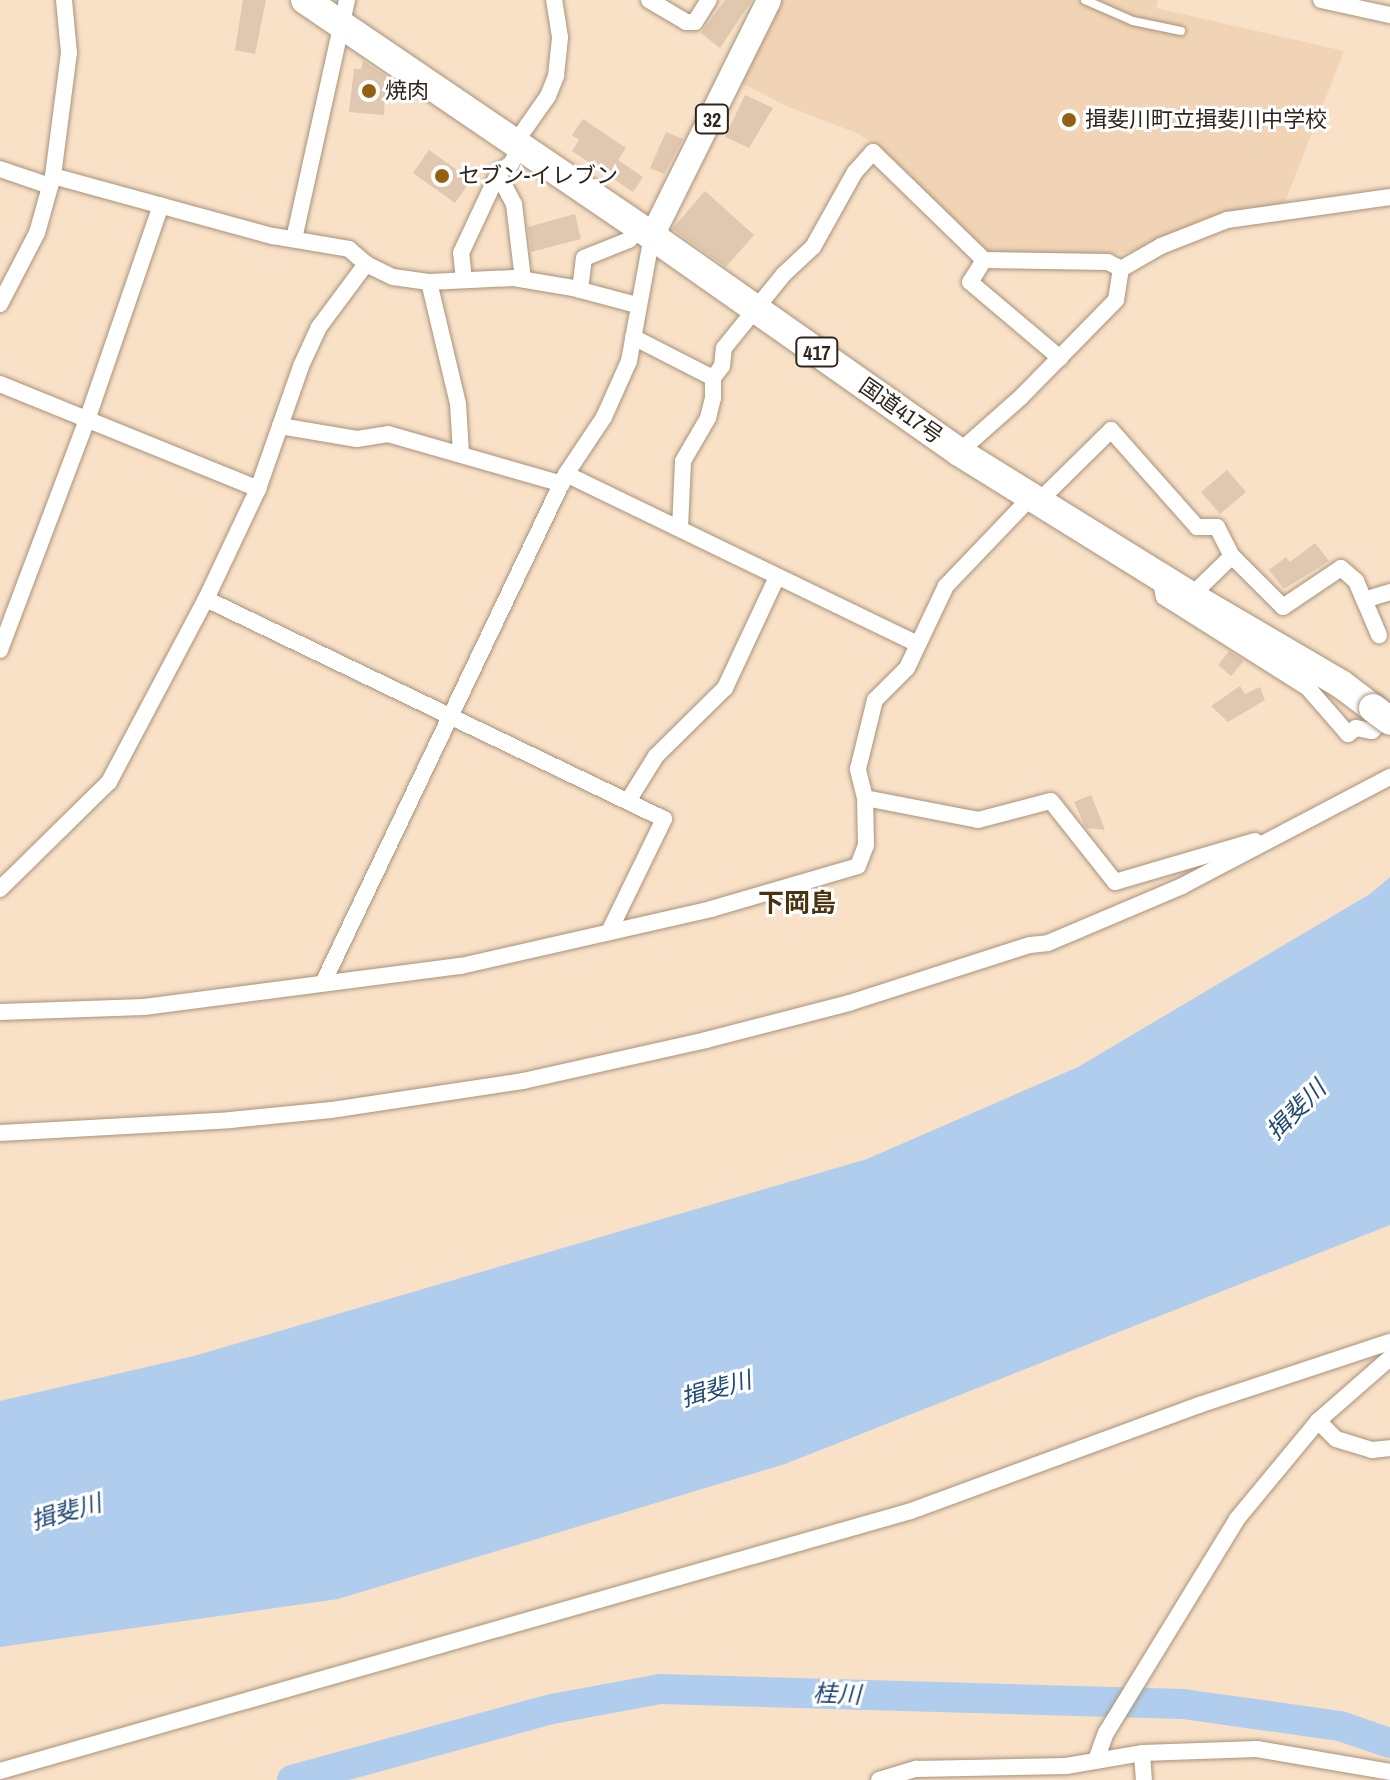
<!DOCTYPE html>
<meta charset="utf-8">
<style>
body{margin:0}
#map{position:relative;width:1390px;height:1780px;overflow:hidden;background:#f8e1c7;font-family:"Archivo Narrow","Noto Sans JP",sans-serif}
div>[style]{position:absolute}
.built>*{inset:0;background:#f1d4b5}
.water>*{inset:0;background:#b0cded}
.river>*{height:30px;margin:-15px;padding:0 15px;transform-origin:15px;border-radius:15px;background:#b0cded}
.building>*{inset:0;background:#e0c7af}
.roads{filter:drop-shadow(0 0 2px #a8927a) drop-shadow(0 0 2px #a8927a)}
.lane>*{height:8px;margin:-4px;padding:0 4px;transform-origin:4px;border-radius:4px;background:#fff}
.street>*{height:16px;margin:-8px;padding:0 8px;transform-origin:8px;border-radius:8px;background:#fff}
.primary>*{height:24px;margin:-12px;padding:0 12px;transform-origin:12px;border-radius:12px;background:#fff}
.highway>*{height:28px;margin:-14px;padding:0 14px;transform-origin:14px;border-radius:14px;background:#fff}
.bridges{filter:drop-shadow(0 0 2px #a8927a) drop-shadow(0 0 2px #a8927a)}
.highway-bridge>*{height:28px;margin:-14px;padding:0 14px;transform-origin:14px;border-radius:14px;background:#fff}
.dots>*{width:22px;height:22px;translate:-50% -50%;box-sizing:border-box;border:4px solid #fff;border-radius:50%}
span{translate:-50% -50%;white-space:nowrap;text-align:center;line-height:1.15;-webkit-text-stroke:6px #fff;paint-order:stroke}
.shield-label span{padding:2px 6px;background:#fff;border:2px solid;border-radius:6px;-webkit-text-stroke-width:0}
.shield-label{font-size:20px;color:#2e251c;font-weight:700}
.poi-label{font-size:22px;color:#2e251c}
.left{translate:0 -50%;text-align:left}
.street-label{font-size:22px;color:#2e251c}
.water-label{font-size:24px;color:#224a75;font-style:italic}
.quarter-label{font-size:26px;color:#4b3310;font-weight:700}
</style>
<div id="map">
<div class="built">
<div style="clip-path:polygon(777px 0,1158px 0,1156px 8px,1344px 51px,1285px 202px,1226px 217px,1143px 249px,1089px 258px,980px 251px,880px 148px,857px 133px,786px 106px,740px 82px)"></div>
</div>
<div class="water">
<div style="clip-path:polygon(1390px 877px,1390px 1225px,785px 1464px,338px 1599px,0 1647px,0 1401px,194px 1356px,867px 1159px,1078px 1067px,1370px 894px)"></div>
</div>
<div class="river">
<div style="left:292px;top:1780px;width:270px;rotate:-15.3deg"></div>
<div style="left:552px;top:1709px;width:110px;rotate:-10.5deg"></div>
<div style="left:660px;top:1689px;width:523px;rotate:1.64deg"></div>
<div style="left:1183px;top:1704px;width:159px;rotate:8deg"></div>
<div style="left:1340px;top:1726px;width:53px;rotate:18.8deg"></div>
</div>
<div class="building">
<div style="clip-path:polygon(243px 0,266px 0,255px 54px,235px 50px)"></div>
<div style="clip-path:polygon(725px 0,752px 0,720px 48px,701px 33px)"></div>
<div style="clip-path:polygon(363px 61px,386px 76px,384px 115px,349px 112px,354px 69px,361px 69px)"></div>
<div style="clip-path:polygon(745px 95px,773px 108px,749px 148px,725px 137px)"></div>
<div style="clip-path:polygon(583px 119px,626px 148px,618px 160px,643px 177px,633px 192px,572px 151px,579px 140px,572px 135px)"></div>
<div style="clip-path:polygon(666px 132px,683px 139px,664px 174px,650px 168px)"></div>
<div style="clip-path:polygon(429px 150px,471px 180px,455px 203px,413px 173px)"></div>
<div style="clip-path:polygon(705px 191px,754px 235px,726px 267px,672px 229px)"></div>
<div style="clip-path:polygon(575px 214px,581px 239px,531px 252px,528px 227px)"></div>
<div style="clip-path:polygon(1227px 470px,1246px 492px,1220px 514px,1201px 492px)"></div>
<div style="clip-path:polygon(1315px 543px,1329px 561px,1284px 589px,1269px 570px,1286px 557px,1290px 562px)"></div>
<div style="clip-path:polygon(1229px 651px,1244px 661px,1231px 676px,1218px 665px)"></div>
<div style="clip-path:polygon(1240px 686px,1245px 694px,1260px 687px,1265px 700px,1228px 722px,1211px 706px)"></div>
<div style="clip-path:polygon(1091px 795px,1105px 830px,1086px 828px,1074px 802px)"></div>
</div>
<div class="roads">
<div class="lane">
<div style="left:1085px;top:0;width:52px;rotate:23.6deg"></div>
<div style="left:1133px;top:21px;width:49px;rotate:11.8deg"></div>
</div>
<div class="street">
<div style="left:649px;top:0;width:43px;rotate:30.7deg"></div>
<div style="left:686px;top:22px;width:9px"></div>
<div style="left:695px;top:22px;width:26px;rotate:-58deg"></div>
<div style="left:1321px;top:0;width:71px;rotate:12.3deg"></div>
<div style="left:515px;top:143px;width:57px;rotate:-54.9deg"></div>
<div style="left:548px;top:96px;width:22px;rotate:-68deg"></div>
<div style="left:556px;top:76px;width:39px;rotate:-84deg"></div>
<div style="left:560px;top:37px;width:37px;rotate:-99deg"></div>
<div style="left:0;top:169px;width:53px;rotate:18.8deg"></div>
<div style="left:498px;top:174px;width:34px;rotate:62deg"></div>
<div style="left:514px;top:204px;width:76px;rotate:83.2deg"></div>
<div style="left:53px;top:176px;width:228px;rotate:15.3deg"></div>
<div style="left:273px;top:236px;width:77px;rotate:9.7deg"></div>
<div style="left:349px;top:249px;width:23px;rotate:41deg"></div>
<div style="left:366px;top:264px;width:30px;rotate:26deg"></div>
<div style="left:393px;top:277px;width:36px;rotate:8deg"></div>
<div style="left:429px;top:282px;width:85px;rotate:-2.7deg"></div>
<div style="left:514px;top:278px;width:60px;rotate:9.6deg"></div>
<div style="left:573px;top:288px;width:66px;rotate:14.9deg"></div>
<div style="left:294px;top:239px;width:245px;rotate:-77.5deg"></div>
<div style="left:984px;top:260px;width:26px;rotate:122deg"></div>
<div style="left:970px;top:282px;width:118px;rotate:40.2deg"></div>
<div style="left:464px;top:280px;width:27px;rotate:-96deg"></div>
<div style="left:461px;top:253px;width:89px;rotate:-64.9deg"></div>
<div style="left:499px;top:172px;width:14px;rotate:-34deg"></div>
<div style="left:511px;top:164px;width:19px;rotate:-62deg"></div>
<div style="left:429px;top:282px;width:125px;rotate:76.6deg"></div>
<div style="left:458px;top:404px;width:49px;rotate:86.5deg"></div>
<div style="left:580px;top:290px;width:32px;rotate:-83deg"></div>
<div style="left:584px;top:258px;width:48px;rotate:-21.8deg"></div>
<div style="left:629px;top:240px;width:16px;rotate:-47deg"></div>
<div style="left:0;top:304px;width:80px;rotate:-62.5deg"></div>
<div style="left:37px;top:233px;width:59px;rotate:-74.3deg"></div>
<div style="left:53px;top:176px;width:124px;rotate:-82.6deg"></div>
<div style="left:69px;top:53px;width:53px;rotate:-95.4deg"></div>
<div style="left:633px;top:337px;width:90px;rotate:27.1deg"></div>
<div style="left:713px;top:378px;width:15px;rotate:-53deg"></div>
<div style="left:722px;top:366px;width:18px;rotate:-84deg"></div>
<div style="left:724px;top:348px;width:95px;rotate:-51deg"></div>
<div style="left:784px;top:274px;width:40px;rotate:-43deg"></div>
<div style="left:813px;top:247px;width:86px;rotate:-60.8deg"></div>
<div style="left:855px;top:172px;width:27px;rotate:-48deg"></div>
<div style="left:873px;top:152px;width:155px;rotate:44.2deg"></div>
<div style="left:984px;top:260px;width:124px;rotate:0.9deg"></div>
<div style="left:1108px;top:262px;width:15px;rotate:28deg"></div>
<div style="left:0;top:384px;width:279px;rotate:22.1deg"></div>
<div style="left:280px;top:426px;width:78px;rotate:9.6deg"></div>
<div style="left:357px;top:439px;width:31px;rotate:-9deg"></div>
<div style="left:388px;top:434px;width:181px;rotate:16deg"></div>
<div style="left:959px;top:452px;width:83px;rotate:-41.6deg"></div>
<div style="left:1021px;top:397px;width:136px;rotate:-45.6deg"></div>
<div style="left:1116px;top:300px;width:31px;rotate:-81deg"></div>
<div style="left:1121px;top:269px;width:46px;rotate:-29.9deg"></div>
<div style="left:1161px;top:246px;width:71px;rotate:-21.5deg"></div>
<div style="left:1227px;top:220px;width:165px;rotate:-8deg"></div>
<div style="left:566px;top:474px;width:391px;rotate:25.8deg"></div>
<div style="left:1039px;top:501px;width:101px;rotate:-44.6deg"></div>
<div style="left:1111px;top:430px;width:130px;rotate:48.4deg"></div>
<div style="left:1197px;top:527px;width:20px"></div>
<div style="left:1217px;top:527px;width:33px;rotate:63deg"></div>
<div style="left:1232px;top:556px;width:57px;rotate:135.7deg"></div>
<div style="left:680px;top:528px;width:67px;rotate:-87.4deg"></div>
<div style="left:683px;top:461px;width:50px;rotate:-59.8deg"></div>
<div style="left:708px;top:418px;width:21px;rotate:-76deg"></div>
<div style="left:713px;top:398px;width:20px;rotate:-90deg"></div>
<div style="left:1232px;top:556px;width:72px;rotate:45deg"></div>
<div style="left:1283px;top:607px;width:70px;rotate:-33.9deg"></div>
<div style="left:1341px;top:568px;width:20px;rotate:41deg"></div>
<div style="left:1356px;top:581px;width:59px;rotate:66.9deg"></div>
<div style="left:1160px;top:577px;width:20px;rotate:79deg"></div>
<div style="left:1164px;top:597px;width:170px;rotate:32.3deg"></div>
<div style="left:1308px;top:688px;width:61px;rotate:49deg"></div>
<div style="left:1348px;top:734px;width:10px;rotate:-37deg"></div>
<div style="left:1356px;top:728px;width:16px;rotate:11deg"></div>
<div style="left:1372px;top:731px;width:25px;rotate:-47deg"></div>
<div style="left:206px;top:599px;width:508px;rotate:25.66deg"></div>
<div style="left:664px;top:819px;width:126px;rotate:116deg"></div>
<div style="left:1364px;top:600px;width:27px;rotate:-17deg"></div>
<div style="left:0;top:650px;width:246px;rotate:-69.3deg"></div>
<div style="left:87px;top:420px;width:227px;rotate:-71deg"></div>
<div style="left:865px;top:798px;width:115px;rotate:11deg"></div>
<div style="left:978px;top:820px;width:75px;rotate:-14.6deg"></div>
<div style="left:1051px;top:801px;width:103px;rotate:51.7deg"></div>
<div style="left:1115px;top:882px;width:146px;rotate:-16.3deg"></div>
<div style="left:628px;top:801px;width:53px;rotate:-58.1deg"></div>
<div style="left:656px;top:756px;width:97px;rotate:-44.6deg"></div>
<div style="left:725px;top:688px;width:123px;rotate:-64.9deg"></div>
<div style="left:0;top:889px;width:153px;rotate:-44.5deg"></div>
<div style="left:109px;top:782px;width:207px;rotate:-62.1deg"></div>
<div style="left:206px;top:599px;width:122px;rotate:-64.7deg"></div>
<div style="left:258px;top:489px;width:130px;rotate:-70.7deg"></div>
<div style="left:301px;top:366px;width:43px;rotate:-65.2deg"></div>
<div style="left:319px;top:327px;width:79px;rotate:-53.3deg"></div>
<div style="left:323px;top:983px;width:564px;rotate:-64.48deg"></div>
<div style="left:566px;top:474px;width:69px;rotate:-56.3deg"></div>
<div style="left:604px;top:417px;width:61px;rotate:-65.9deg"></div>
<div style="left:629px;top:361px;width:127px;rotate:-79.6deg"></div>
<div style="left:0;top:1012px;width:144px;rotate:-2deg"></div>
<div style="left:144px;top:1007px;width:320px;rotate:-7.4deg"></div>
<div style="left:461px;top:966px;width:256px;rotate:-12.8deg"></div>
<div style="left:711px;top:909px;width:153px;rotate:-16.3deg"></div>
<div style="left:858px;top:866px;width:22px;rotate:-69deg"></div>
<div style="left:866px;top:845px;width:47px;rotate:-91.2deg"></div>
<div style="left:865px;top:798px;width:30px;rotate:-104deg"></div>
<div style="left:858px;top:769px;width:71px;rotate:-76.2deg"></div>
<div style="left:875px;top:700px;width:45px;rotate:-45deg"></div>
<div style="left:907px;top:668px;width:91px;rotate:-64.6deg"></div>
<div style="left:946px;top:586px;width:123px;rotate:-46.3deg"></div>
<div style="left:0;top:1133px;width:230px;rotate:-3.2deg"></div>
<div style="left:230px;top:1120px;width:102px;rotate:-5.6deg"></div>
<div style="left:332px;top:1110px;width:193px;rotate:-8.6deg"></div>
<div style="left:523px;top:1081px;width:188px;rotate:-12.6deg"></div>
<div style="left:706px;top:1040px;width:148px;rotate:-14.5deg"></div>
<div style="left:849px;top:1003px;width:190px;rotate:-17.8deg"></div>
<div style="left:1030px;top:945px;width:18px;rotate:-6deg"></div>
<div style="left:1048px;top:943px;width:146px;rotate:-23deg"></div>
<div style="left:1182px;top:886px;width:235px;rotate:-27.7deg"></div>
<div style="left:1318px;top:1421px;width:25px;rotate:45deg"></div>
<div style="left:1336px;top:1439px;width:38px;rotate:17deg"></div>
<div style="left:1372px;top:1450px;width:18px;rotate:-6deg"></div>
<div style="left:1142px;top:1753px;width:27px;rotate:86deg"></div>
<div style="left:1096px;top:1760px;width:29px;rotate:-70deg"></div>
<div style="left:1106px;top:1733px;width:251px;rotate:-58.5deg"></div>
<div style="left:1237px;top:1519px;width:127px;rotate:-50.4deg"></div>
<div style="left:1318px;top:1421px;width:96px;rotate:-41.2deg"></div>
<div style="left:0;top:1771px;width:947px;rotate:-15.93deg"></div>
<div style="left:911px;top:1511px;width:307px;rotate:-20.2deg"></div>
<div style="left:1199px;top:1405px;width:201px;rotate:-18.3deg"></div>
<div style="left:879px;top:1780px;width:39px;rotate:-17deg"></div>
<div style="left:916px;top:1769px;width:150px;rotate:-1.1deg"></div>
<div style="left:1066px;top:1766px;width:77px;rotate:-9.7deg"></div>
<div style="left:1142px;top:1753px;width:115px;rotate:-2deg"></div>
<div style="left:1257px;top:1749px;width:135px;rotate:9.8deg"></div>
</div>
<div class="primary">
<div style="left:652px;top:236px;width:263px;rotate:-63.6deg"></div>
</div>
<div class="highway">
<div style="left:305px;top:0;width:420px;rotate:34.2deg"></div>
<div style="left:652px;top:236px;width:375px;rotate:35.1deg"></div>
<div style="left:959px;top:452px;width:273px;rotate:31.8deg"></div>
<div style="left:1191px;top:596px;width:174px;rotate:30.4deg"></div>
<div style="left:1341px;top:684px;width:40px;rotate:37deg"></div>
</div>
</div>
<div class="bridges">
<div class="highway-bridge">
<div style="left:1373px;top:708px;width:21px;rotate:37deg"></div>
</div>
</div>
<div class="dots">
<div style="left:369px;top:91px;background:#936111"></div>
<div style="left:1069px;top:120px;background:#936111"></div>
<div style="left:442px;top:176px;background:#936111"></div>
</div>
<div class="shield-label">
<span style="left:712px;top:119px">32</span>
<span style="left:817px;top:352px">417</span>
</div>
<div class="poi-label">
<span class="left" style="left:385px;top:91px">焼肉</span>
<span class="left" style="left:1085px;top:120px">揖斐川町立揖斐川中学校</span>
<span class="left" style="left:458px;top:176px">セブン-イレブン</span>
</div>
<div class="street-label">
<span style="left:901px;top:411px;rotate:35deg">国道417号</span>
</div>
<div class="water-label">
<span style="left:1296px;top:1110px;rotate:-45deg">揖斐川</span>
<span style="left:716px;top:1389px;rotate:-16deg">揖斐川</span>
<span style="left:66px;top:1512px;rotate:-16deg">揖斐川</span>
<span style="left:837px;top:1694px;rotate:2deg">桂川</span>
</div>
<div class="quarter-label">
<span style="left:797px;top:903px">下岡島</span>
</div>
</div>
